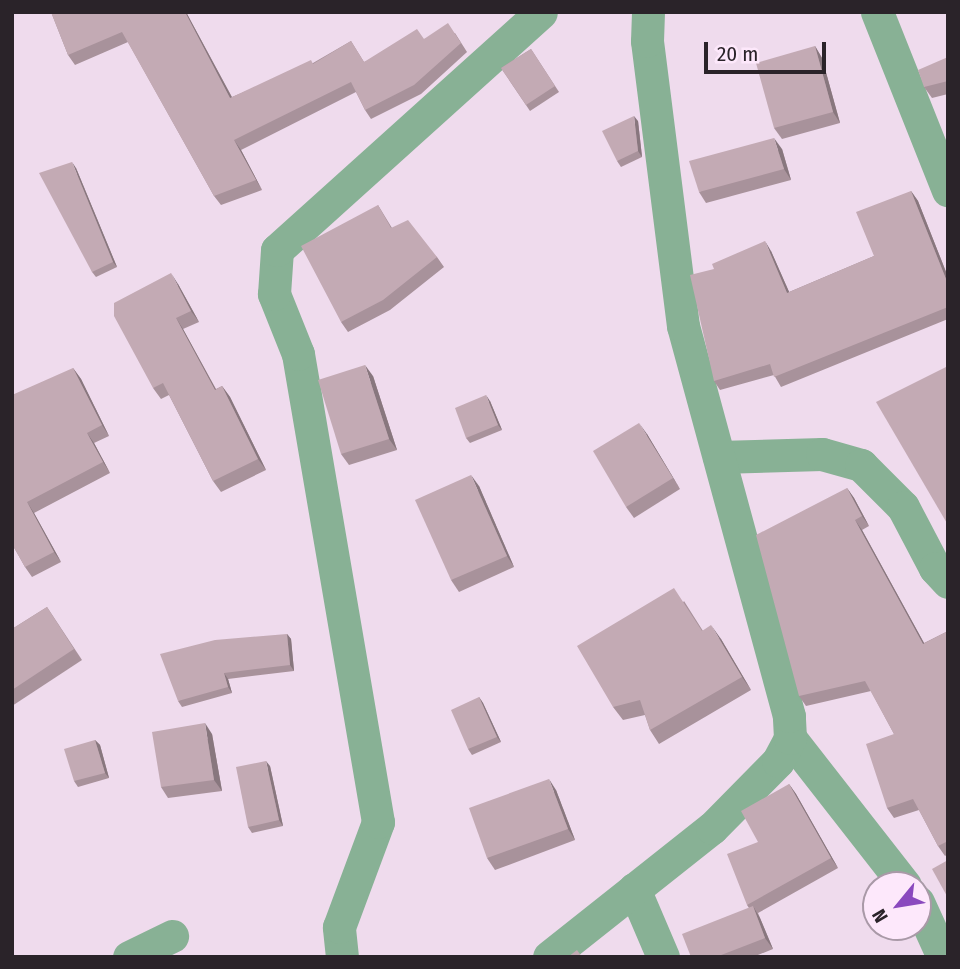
<!DOCTYPE html>
<style>
body{margin:0}
#map{position:relative;width:960px;height:969px;overflow:hidden;background:#efdbed;font-family:"Fira Sans Condensed",sans-serif}
div>[style]{position:absolute}
.street>*{height:33px;margin:-16.5px;padding:0 16.5px;transform-origin:16.5px;border-radius:16.5px;background:#88b195}
.wall>*{inset:0;background:#a8929b}
.shaded-wall>*{inset:0;background:#88777e}
.building>*{inset:0;background:#c3aab4}
span{translate:-50% -50%;white-space:nowrap;text-align:center;line-height:1.15;-webkit-text-stroke:7px #fde8fb;paint-order:stroke}
.frame{position:absolute;inset:0;border:14px solid #2a2329;pointer-events:none}
.north{position:absolute;left:862px;top:871px;width:70px;height:70px;box-sizing:border-box;background:#fde8fb;border:2px solid #a999a7;border-radius:50%;rotate:240deg;font-size:19px;font-weight:700;line-height:28px;text-align:center;color:#2a2329}
.north::after{content:'';display:block;margin:auto;width:24px;height:32px;background:#8a49be;clip-path:polygon(50% 0,100% 100%,50% 72%,0 100%)}
.scale{position:absolute;left:704px;top:42px;width:122px;height:32px;box-sizing:border-box;border:4px solid #2a2329;border-top:0;padding-left:9px;font-size:21px;line-height:24px;white-space:nowrap;color:#2a2329;-webkit-text-stroke:5px #fde8fb;paint-order:stroke}
</style>
<div id="map">
<div class="street">
<div style="left:877px;top:12px;width:192px;rotate:68.3deg"></div>
<div style="left:719px;top:457px;width:103px;rotate:-1.7deg"></div>
<div style="left:822px;top:454px;width:41px;rotate:15.8deg"></div>
<div style="left:861px;top:465px;width:59px;rotate:45deg"></div>
<div style="left:903px;top:507px;width:69px;rotate:62.3deg"></div>
<div style="left:935px;top:568px;width:19px;rotate:47deg"></div>
<div style="left:790px;top:738px;width:187px;rotate:52deg"></div>
<div style="left:634px;top:889px;width:74px;rotate:66.9deg"></div>
<div style="left:918px;top:902px;width:60px;rotate:65.6deg"></div>
<div style="left:129px;top:957px;width:48px;rotate:-26deg"></div>
<div style="left:342px;top:957px;width:30px;rotate:-96deg"></div>
<div style="left:339px;top:927px;width:112px;rotate:-69.6deg"></div>
<div style="left:378px;top:822px;width:475px;rotate:-99.7deg"></div>
<div style="left:298px;top:354px;width:65px;rotate:-111.8deg"></div>
<div style="left:274px;top:294px;width:44px;rotate:-86.1deg"></div>
<div style="left:277px;top:250px;width:355px;rotate:-42deg"></div>
<div style="left:549px;top:957px;width:208px;rotate:-38.4deg"></div>
<div style="left:712px;top:828px;width:94px;rotate:-45.4deg"></div>
<div style="left:778px;top:761px;width:26px;rotate:-62deg"></div>
<div style="left:790px;top:738px;width:22px;rotate:-93deg"></div>
<div style="left:789px;top:716px;width:404px;rotate:-105.2deg"></div>
<div style="left:683px;top:326px;width:287px;rotate:-97.2deg"></div>
<div style="left:647px;top:41px;width:29px;rotate:-88deg"></div>
</div>
<div class="wall">
<div style="clip-path:polygon(51px 12px,186px 12px,232px 97px,313px 63px,351px 41px,364px 62px,424px 39px,455px 33px,467px 52px,421px 94px,371px 119px,365px 110px,356px 92px,241px 150px,262px 190px,221px 205px,214px 196px,128px 42px,75px 65px,68px 55px)"></div>
<div style="clip-path:polygon(815px 46px,822px 58px,840px 123px,782px 139px,774px 128px)"></div>
<div style="clip-path:polygon(531px 49px,559px 92px,530px 111px,501px 68px)"></div>
<div style="clip-path:polygon(948px 57px,948px 94px,932px 98px,924px 87px)"></div>
<div style="clip-path:polygon(638px 121px,642px 157px,621px 167px,617px 161px)"></div>
<div style="clip-path:polygon(782px 149px,791px 180px,706px 203px,699px 192px)"></div>
<div style="clip-path:polygon(76px 168px,117px 267px,96px 277px,92px 272px)"></div>
<div style="clip-path:polygon(911px 191px,918px 201px,948px 277px,948px 319px,781px 387px,774px 375px,720px 390px,714px 381px,714px 269px,771px 251px,789px 292px,874px 256px)"></div>
<div style="clip-path:polygon(378px 205px,392px 228px,437px 257px,444px 267px,390px 310px,348px 332px,341px 322px)"></div>
<div style="clip-path:polygon(178px 284px,199px 322px,183px 329px,216px 389px,222px 386px,230px 397px,266px 470px,221px 492px,213px 481px,169px 395px,161px 399px,153px 388px)"></div>
<div style="clip-path:polygon(73px 368px,81px 379px,109px 436px,94px 443px,110px 473px,34px 513px,61px 562px,32px 577px,25px 567px,12px 544px)"></div>
<div style="clip-path:polygon(373px 376px,397px 450px,349px 465px,341px 454px)"></div>
<div style="clip-path:polygon(490px 401px,502px 430px,470px 443px,466px 438px)"></div>
<div style="clip-path:polygon(647px 434px,680px 489px,634px 518px,626px 507px)"></div>
<div style="clip-path:polygon(479px 486px,514px 567px,459px 592px,451px 580px)"></div>
<div style="clip-path:polygon(847px 488px,854px 498px,869px 526px,862px 530px,924px 643px,948px 631px,948px 854px,945px 856px,938px 846px,919px 810px,894px 818px,887px 808px,894px 734px,871px 691px,806px 706px,799px 696px)"></div>
<div style="clip-path:polygon(684px 601px,703px 631px,721px 639px,751px 690px,659px 744px,650px 730px,645px 715px,623px 720px,613px 707px)"></div>
<div style="clip-path:polygon(47px 607px,82px 660px,12px 706px,12px 629px)"></div>
<div style="clip-path:polygon(287px 634px,291px 639px,294px 671px,228px 679px,232px 693px,182px 707px,178px 701px)"></div>
<div style="clip-path:polygon(479px 697px,483px 703px,501px 742px,472px 755px,468px 749px)"></div>
<div style="clip-path:polygon(212px 734px,222px 791px,168px 798px,161px 787px)"></div>
<div style="clip-path:polygon(95px 740px,100px 745px,109px 778px,78px 787px,74px 781px)"></div>
<div style="clip-path:polygon(270px 766px,283px 826px,252px 833px,248px 827px)"></div>
<div style="clip-path:polygon(789px 784px,796px 794px,838px 868px,758px 913px,760px 918px,773px 949px,753px 957px,691px 957px,749px 908px,747px 905px,758px 842px)"></div>
<div style="clip-path:polygon(556px 790px,575px 840px,495px 870px,487px 858px)"></div>
</div>
<div class="shaded-wall">
<div style="clip-path:polygon(185px 12px,186px 12px,237px 107px,230px 98px)"></div>
<div style="clip-path:polygon(815px 46px,822px 58px,840px 123px,833px 112px)"></div>
<div style="clip-path:polygon(634px 116px,638px 121px,642px 157px,638px 151px)"></div>
<div style="clip-path:polygon(774px 138px,782px 149px,791px 180px,784px 169px)"></div>
<div style="clip-path:polygon(234px 140px,241px 150px,262px 190px,256px 180px)"></div>
<div style="clip-path:polygon(72px 162px,76px 168px,117px 267px,113px 262px)"></div>
<div style="clip-path:polygon(911px 191px,918px 201px,948px 277px,948px 284px)"></div>
<div style="clip-path:polygon(765px 241px,771px 251px,794px 303px,787px 293px)"></div>
<div style="clip-path:polygon(171px 273px,178px 284px,199px 322px,191px 311px)"></div>
<div style="clip-path:polygon(176px 318px,183px 329px,222px 401px,215px 390px)"></div>
<div style="clip-path:polygon(365px 365px,373px 376px,397px 450px,389px 439px)"></div>
<div style="clip-path:polygon(73px 368px,81px 379px,109px 436px,102px 425px)"></div>
<div style="clip-path:polygon(222px 386px,230px 397px,266px 470px,258px 459px)"></div>
<div style="clip-path:polygon(486px 395px,490px 401px,502px 430px,498px 425px)"></div>
<div style="clip-path:polygon(639px 423px,647px 434px,680px 489px,673px 478px)"></div>
<div style="clip-path:polygon(87px 433px,94px 443px,110px 473px,103px 462px)"></div>
<div style="clip-path:polygon(471px 475px,479px 486px,514px 567px,507px 556px)"></div>
<div style="clip-path:polygon(847px 488px,854px 498px,869px 526px,862px 516px)"></div>
<div style="clip-path:polygon(27px 502px,34px 513px,61px 562px,54px 552px)"></div>
<div style="clip-path:polygon(855px 520px,862px 530px,930px 654px,923px 644px)"></div>
<div style="clip-path:polygon(711px 625px,721px 639px,751px 690px,742px 677px)"></div>
<div style="clip-path:polygon(287px 634px,291px 639px,294px 671px,290px 665px)"></div>
<div style="clip-path:polygon(224px 673px,228px 679px,232px 693px,228px 687px)"></div>
<div style="clip-path:polygon(479px 697px,483px 703px,501px 742px,497px 737px)"></div>
<div style="clip-path:polygon(205px 723px,212px 734px,222px 791px,214px 780px)"></div>
<div style="clip-path:polygon(95px 740px,100px 745px,109px 778px,105px 773px)"></div>
<div style="clip-path:polygon(266px 761px,270px 766px,283px 826px,279px 820px)"></div>
<div style="clip-path:polygon(549px 779px,556px 790px,575px 840px,568px 829px)"></div>
<div style="clip-path:polygon(789px 784px,796px 794px,838px 868px,831px 858px)"></div>
<div style="clip-path:polygon(753px 906px,760px 918px,773px 949px,765px 938px)"></div>
</div>
<div class="building">
<div style="clip-path:polygon(51px 12px,185px 12px,230px 98px,311px 60px,313px 64px,351px 41px,364px 62px,417px 29px,424px 39px,448px 23px,461px 43px,414px 85px,365px 110px,351px 82px,234px 140px,256px 180px,214px 196px,122px 32px,68px 55px)"></div>
<div style="clip-path:polygon(815px 46px,833px 112px,774px 128px,756px 63px)"></div>
<div style="clip-path:polygon(531px 49px,555px 86px,526px 105px,501px 68px)"></div>
<div style="clip-path:polygon(948px 57px,948px 81px,924px 87px,918px 70px)"></div>
<div style="clip-path:polygon(634px 116px,638px 151px,617px 161px,602px 131px)"></div>
<div style="clip-path:polygon(774px 138px,784px 169px,699px 192px,689px 161px)"></div>
<div style="clip-path:polygon(72px 162px,113px 262px,92px 272px,39px 173px)"></div>
<div style="clip-path:polygon(911px 191px,948px 284px,948px 307px,774px 377px,770px 364px,714px 381px,690px 275px,714px 269px,712px 264px,765px 241px,787px 293px,874px 256px,856px 212px)"></div>
<div style="clip-path:polygon(378px 205px,391px 228px,408px 220px,437px 257px,383px 300px,341px 322px,301px 246px)"></div>
<div style="clip-path:polygon(171px 273px,191px 311px,176px 318px,215px 390px,222px 386px,258px 459px,213px 481px,163px 383px,153px 388px,114px 316px,114px 303px)"></div>
<div style="clip-path:polygon(365px 365px,389px 439px,341px 454px,318px 380px)"></div>
<div style="clip-path:polygon(946px 367px,948px 371px,948px 525px,876px 402px)"></div>
<div style="clip-path:polygon(73px 368px,102px 425px,87px 433px,103px 462px,27px 502px,54px 552px,25px 567px,12px 544px,12px 395px)"></div>
<div style="clip-path:polygon(486px 395px,498px 425px,466px 438px,455px 408px)"></div>
<div style="clip-path:polygon(639px 423px,673px 478px,626px 507px,593px 451px)"></div>
<div style="clip-path:polygon(471px 475px,507px 556px,451px 580px,415px 500px)"></div>
<div style="clip-path:polygon(847px 488px,862px 516px,855px 520px,923px 644px,948px 631px,948px 841px,938px 846px,913px 799px,887px 808px,866px 744px,894px 734px,865px 681px,799px 696px,756px 535px)"></div>
<div style="clip-path:polygon(674px 588px,702px 631px,711px 625px,742px 677px,650px 730px,640px 700px,613px 707px,577px 646px)"></div>
<div style="clip-path:polygon(47px 607px,74px 649px,12px 690px,12px 629px)"></div>
<div style="clip-path:polygon(287px 634px,290px 665px,224px 673px,228px 687px,178px 701px,160px 654px,215px 640px)"></div>
<div style="clip-path:polygon(479px 697px,497px 737px,468px 749px,451px 710px)"></div>
<div style="clip-path:polygon(205px 723px,214px 780px,161px 787px,152px 732px)"></div>
<div style="clip-path:polygon(95px 740px,105px 773px,74px 781px,64px 749px)"></div>
<div style="clip-path:polygon(266px 761px,279px 820px,248px 827px,236px 767px)"></div>
<div style="clip-path:polygon(549px 779px,568px 829px,487px 858px,469px 808px)"></div>
<div style="clip-path:polygon(789px 784px,831px 858px,747px 905px,727px 854px,758px 842px,741px 811px)"></div>
<div style="clip-path:polygon(948px 860px,948px 898px,932px 869px)"></div>
<div style="clip-path:polygon(753px 906px,765px 938px,716px 957px,691px 957px,682px 934px)"></div>
<div style="clip-path:polygon(577px 950px,582px 957px,568px 957px)"></div>
</div>
<div class="frame"></div>
<div class="north">N</div>
<div class="scale">20 m</div>
</div>
